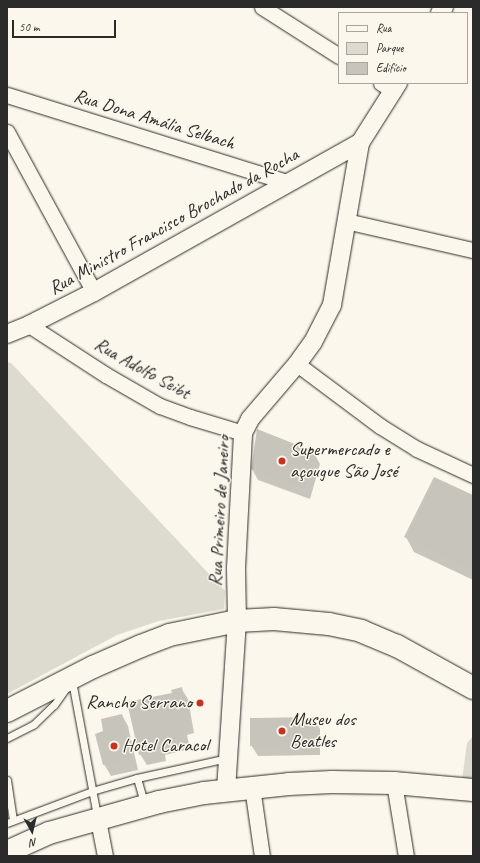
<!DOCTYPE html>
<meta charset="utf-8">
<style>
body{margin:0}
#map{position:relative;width:480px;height:863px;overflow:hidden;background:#fbf7ec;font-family:Caveat,sans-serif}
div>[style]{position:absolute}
.green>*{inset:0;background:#dddad0}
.shadow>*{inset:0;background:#0003}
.building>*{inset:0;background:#c7c4bc}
.roads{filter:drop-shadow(0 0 1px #2b2b2b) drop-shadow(0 0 1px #2b2b2b)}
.service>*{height:7px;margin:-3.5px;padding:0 3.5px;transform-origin:3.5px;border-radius:3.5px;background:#fbf7ec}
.minor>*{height:15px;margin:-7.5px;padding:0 7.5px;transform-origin:7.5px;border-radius:7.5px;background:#fbf7ec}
.tertiary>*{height:18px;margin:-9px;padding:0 9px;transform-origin:9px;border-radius:9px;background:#fbf7ec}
.primary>*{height:22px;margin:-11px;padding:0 11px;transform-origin:11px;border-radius:11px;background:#fbf7ec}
.dots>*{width:11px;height:11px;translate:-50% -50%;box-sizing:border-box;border:2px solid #fbf7ec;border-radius:50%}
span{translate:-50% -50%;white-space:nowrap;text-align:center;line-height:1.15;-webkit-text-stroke:3px #fbf7ec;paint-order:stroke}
.street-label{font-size:19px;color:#2b2b2b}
.poi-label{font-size:19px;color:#2b2b2b}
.left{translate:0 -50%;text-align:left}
.right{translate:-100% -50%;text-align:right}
.frame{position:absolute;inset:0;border:8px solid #2b2b2b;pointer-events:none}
.legend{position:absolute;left:338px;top:12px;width:130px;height:72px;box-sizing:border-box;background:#fbf7ec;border:1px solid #a8a59f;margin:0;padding:5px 7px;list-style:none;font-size:12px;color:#2b2b2b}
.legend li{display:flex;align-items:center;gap:8px;height:20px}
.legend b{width:20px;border:1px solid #a8a59f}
.north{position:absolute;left:12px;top:811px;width:40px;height:40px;-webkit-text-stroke:3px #fbf7ec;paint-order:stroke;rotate:172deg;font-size:11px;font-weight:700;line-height:16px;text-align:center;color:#2b2b2b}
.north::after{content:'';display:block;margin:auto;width:14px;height:18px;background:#2b2b2b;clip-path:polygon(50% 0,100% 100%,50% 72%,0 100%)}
.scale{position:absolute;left:12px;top:20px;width:104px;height:18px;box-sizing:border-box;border:2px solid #2b2b2b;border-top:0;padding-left:5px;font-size:12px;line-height:14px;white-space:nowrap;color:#2b2b2b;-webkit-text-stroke:3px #fbf7ec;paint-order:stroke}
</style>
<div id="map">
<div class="green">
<div style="clip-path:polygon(7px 362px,11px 363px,225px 591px,224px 609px,159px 621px,117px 635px,7px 694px)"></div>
<div style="clip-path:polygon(473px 736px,473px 782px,462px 780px,467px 743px)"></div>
</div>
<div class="shadow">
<div style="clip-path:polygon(314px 453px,320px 464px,310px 499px,258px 480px,252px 469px)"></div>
<div style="clip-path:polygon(473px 496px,473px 580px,414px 552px,406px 537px)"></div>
<div style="clip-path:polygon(181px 688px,188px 699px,194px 733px,187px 735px,190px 749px,165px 755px,166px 761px,147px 765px,140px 754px,173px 693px)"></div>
<div style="clip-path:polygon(122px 715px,128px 726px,138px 770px,111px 776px,104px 764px)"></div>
<div style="clip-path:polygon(313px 718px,320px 729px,320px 755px,258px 756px,251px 745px)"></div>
</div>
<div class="building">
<div style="clip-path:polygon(257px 429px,315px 452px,304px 488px,251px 469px)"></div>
<div style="clip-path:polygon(434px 477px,473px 495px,473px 570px,404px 537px)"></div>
<div style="clip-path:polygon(182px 687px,189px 722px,181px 724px,184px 738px,159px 744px,160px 749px,139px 755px,127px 702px,172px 693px,171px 690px)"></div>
<div style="clip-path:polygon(122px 714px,132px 759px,103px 765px,95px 734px,103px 731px,101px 719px)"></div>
<div style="clip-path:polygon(314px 717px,314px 744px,250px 746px,250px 718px)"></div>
</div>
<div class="roads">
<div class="service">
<div style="left:72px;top:681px;width:137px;rotate:79.5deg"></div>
<div style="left:7px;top:738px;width:30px;rotate:-27deg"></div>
<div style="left:34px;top:724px;width:28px;rotate:-44deg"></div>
<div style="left:54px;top:705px;width:19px;rotate:-55deg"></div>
<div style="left:137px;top:778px;width:92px;rotate:-12.5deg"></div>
<div style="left:7px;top:780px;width:40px;rotate:81.5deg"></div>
<div style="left:7px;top:823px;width:91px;rotate:-20.6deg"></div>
<div style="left:92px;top:791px;width:47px;rotate:-16.1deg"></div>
<div style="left:137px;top:778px;width:26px;rotate:74deg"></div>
</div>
<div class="minor">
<div style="left:262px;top:7px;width:91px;rotate:32.5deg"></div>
<div style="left:381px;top:83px;width:15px;rotate:32deg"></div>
<div style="left:7px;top:95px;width:295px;rotate:17.3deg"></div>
<div style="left:7px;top:132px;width:182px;rotate:61.5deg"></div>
<div style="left:346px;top:221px;width:130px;rotate:12.9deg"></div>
<div style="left:29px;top:325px;width:92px;rotate:33deg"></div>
<div style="left:106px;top:375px;width:62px;rotate:29.9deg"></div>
<div style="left:160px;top:406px;width:32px;rotate:20deg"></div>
<div style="left:190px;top:417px;width:55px;rotate:16.8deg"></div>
<div style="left:297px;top:364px;width:104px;rotate:36.8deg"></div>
<div style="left:380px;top:426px;width:44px;rotate:31.9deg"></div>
<div style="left:417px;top:449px;width:62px;rotate:24.9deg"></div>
<div style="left:394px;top:783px;width:74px;rotate:80.7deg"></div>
<div style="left:252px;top:787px;width:70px;rotate:81.8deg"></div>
<div style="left:98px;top:820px;width:37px;rotate:79deg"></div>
</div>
<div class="tertiary">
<div style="left:440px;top:13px;width:7px;rotate:-56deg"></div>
<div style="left:7px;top:334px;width:24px;rotate:-22deg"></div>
<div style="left:29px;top:325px;width:73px;rotate:-26.9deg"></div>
<div style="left:94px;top:292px;width:305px;rotate:-29.3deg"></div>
<div style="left:226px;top:790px;width:169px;rotate:-86.3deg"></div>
<div style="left:237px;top:621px;width:53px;rotate:-91.1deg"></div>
<div style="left:236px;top:568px;width:135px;rotate:-87deg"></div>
<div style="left:243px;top:433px;width:16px;rotate:-63deg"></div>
<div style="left:250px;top:419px;width:72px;rotate:-49.5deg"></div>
<div style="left:297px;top:364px;width:27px;rotate:-54deg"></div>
<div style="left:313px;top:342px;width:42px;rotate:-62.8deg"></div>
<div style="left:332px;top:305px;width:164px;rotate:-80.2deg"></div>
<div style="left:360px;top:143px;width:71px;rotate:-57.7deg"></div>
</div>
<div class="primary">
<div style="left:7px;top:711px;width:97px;rotate:-27.1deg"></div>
<div style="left:93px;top:667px;width:52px;rotate:-23.6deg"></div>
<div style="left:141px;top:646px;width:30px;rotate:-21deg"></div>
<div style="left:169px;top:635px;width:69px;rotate:-11.6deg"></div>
<div style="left:237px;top:621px;width:37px;rotate:-3deg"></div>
<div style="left:274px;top:619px;width:55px;rotate:5.2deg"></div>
<div style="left:329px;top:624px;width:33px;rotate:12deg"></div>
<div style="left:361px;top:631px;width:39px;rotate:23deg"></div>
<div style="left:397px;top:646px;width:87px;rotate:28.9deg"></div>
<div style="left:7px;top:852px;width:46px;rotate:-24.3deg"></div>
<div style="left:49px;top:833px;width:114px;rotate:-15.7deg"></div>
<div style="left:159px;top:802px;width:46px;rotate:-11.3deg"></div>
<div style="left:204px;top:793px;width:85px;rotate:-6deg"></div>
<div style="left:289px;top:784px;width:43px;rotate:-2.7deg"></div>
<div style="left:332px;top:782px;width:62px;rotate:0.9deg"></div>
<div style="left:394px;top:783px;width:79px;rotate:5.1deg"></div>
</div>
</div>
<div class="dots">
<div style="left:282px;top:461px;background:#c8321e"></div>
<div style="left:200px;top:703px;background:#c8321e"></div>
<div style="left:282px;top:731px;background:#c8321e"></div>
<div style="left:114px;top:746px;background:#c8321e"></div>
</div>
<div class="street-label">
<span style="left:154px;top:120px;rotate:17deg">Rua Dona Amália Selbach</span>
<span style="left:174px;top:222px;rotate:-29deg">Rua Ministro Francisco Brochado da Rocha</span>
<span style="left:142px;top:369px;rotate:29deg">Rua Adolfo Seibt</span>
<span style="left:220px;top:511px;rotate:-87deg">Rua Primeiro de Janeiro</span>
</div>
<div class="poi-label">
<span class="left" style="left:290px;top:461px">Supermercado e<br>açougue São José</span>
<span class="right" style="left:192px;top:703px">Rancho Serrano</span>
<span class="left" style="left:290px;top:731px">Museu dos<br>Beatles</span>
<span class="left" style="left:122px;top:746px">Hotel Caracol</span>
</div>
<div class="frame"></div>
<ul class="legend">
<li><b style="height:5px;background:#fbf7ec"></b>Rua</li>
<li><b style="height:11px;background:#dddad0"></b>Parque</li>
<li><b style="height:11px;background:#c7c4bc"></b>Edifício</li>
</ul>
<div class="north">N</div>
<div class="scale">50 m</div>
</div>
